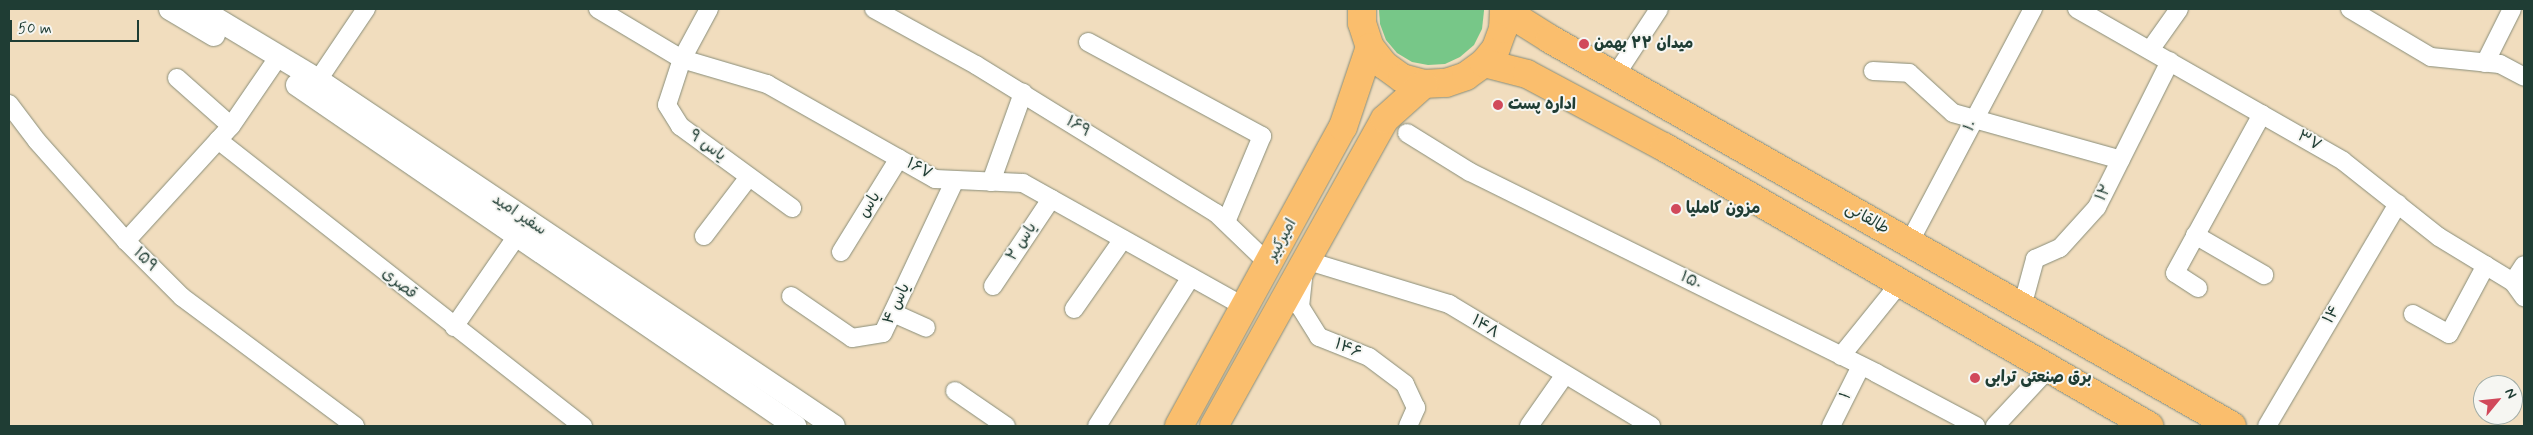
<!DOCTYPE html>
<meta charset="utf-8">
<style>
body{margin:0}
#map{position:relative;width:2533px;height:435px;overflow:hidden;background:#f1ddbe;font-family:Mynerve,"Playpen Sans Arabic",sans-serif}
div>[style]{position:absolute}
.green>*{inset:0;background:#77c788}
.roads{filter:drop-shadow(0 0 1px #888d79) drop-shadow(0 0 1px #888d79)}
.minor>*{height:18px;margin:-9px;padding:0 9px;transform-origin:9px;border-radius:9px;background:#fff}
.tertiary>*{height:22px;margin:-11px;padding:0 11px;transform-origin:11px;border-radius:11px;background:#fff}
.primary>*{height:28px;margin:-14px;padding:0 14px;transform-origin:14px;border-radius:14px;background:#fabe6d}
.dots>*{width:14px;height:14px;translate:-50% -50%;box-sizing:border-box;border:2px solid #f6f6f2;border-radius:50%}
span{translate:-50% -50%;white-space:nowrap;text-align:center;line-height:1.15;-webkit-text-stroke:4px #f6f6f2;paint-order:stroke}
.poi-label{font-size:16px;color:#1f3d34;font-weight:700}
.left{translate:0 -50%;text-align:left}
.street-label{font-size:16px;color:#1f3d34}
.frame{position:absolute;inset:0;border:10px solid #1f3d34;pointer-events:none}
.north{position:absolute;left:2473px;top:375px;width:50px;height:50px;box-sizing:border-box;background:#f6f6f2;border:1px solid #a0aca6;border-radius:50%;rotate:62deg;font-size:14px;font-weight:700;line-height:20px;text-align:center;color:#1f3d34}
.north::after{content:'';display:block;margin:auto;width:18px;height:22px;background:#d1495b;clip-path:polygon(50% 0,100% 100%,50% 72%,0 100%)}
.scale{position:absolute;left:10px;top:20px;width:129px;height:22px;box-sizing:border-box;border:2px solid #1f3d34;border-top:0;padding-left:6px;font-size:15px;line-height:18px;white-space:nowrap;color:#1f3d34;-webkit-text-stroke:4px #f6f6f2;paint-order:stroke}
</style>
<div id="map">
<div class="green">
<div style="clip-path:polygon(1379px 9px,1484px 9px,1484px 11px,1482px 29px,1474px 45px,1460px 57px,1445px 64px,1428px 65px,1412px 62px,1397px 53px,1386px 40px,1380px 24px)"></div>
</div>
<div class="roads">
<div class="minor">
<div style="left:598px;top:9px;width:98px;rotate:30.8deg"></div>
<div style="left:682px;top:59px;width:89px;rotate:16.4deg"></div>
<div style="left:767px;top:84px;width:193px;rotate:29.5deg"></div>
<div style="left:935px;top:179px;width:88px;rotate:2.6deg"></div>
<div style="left:1023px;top:183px;width:254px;rotate:29.2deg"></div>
<div style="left:709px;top:9px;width:57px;rotate:118.4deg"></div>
<div style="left:682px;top:59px;width:48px;rotate:108.1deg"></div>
<div style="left:667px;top:105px;width:25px;rotate:58deg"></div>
<div style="left:680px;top:126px;width:139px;rotate:36.2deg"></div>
<div style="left:874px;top:9px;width:116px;rotate:28.8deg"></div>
<div style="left:976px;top:65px;width:282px;rotate:31.7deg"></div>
<div style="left:1216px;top:213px;width:74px;rotate:43.9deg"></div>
<div style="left:2077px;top:9px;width:306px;rotate:29.7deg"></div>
<div style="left:2343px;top:161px;width:122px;rotate:38.4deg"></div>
<div style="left:2439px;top:237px;width:87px;rotate:31.3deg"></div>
<div style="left:2513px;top:282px;width:19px;rotate:54deg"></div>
<div style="left:2350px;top:9px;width:94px;rotate:30.7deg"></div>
<div style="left:2431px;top:57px;width:69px;rotate:5.8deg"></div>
<div style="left:2500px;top:64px;width:27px;rotate:28deg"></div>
<div style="left:1088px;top:42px;width:198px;rotate:28.4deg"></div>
<div style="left:1262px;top:136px;width:93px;rotate:112.7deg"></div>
<div style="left:2150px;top:50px;width:50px;rotate:-54.7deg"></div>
<div style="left:279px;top:56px;width:85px;rotate:124.4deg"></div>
<div style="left:231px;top:126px;width:156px;rotate:132.4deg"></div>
<div style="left:126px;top:241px;width:79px;rotate:45deg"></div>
<div style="left:182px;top:297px;width:216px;rotate:36.7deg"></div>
<div style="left:2485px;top:63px;width:60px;rotate:-63.4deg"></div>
<div style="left:1873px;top:71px;width:36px;rotate:3deg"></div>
<div style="left:1909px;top:73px;width:59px;rotate:42.3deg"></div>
<div style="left:1953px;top:113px;width:174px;rotate:15.6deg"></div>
<div style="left:1615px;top:76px;width:80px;rotate:-56.7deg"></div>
<div style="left:177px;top:78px;width:72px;rotate:41.6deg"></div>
<div style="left:312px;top:89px;width:97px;rotate:-56deg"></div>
<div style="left:9px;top:104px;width:46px;rotate:52.9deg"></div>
<div style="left:37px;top:141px;width:134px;rotate:48.3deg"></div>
<div style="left:1407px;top:133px;width:74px;rotate:31.8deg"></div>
<div style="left:1470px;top:172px;width:453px;rotate:26.3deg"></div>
<div style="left:1876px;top:373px;width:113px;rotate:27.9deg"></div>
<div style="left:218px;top:140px;width:464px;rotate:38.1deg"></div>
<div style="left:991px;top:182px;width:95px;rotate:-70.2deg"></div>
<div style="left:2195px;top:235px;width:80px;rotate:30.1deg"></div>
<div style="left:704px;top:236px;width:74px;rotate:-52.7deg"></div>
<div style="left:1909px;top:243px;width:265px;rotate:-62.1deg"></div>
<div style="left:841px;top:252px;width:110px;rotate:-58.3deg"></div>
<div style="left:2513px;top:282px;width:20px;rotate:-57deg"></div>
<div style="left:993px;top:286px;width:105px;rotate:-56.3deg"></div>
<div style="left:2198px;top:288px;width:27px;rotate:-147deg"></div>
<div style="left:2175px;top:273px;width:181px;rotate:-61.3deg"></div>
<div style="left:791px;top:296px;width:74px;rotate:34.5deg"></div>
<div style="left:852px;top:338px;width:31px;rotate:-9deg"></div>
<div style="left:883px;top:333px;width:169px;rotate:-64.8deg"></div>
<div style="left:2022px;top:307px;width:50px;rotate:-74.8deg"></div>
<div style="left:2035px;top:259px;width:27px;rotate:-24deg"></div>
<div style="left:2060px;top:248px;width:55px;rotate:-47.9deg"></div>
<div style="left:2097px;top:207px;width:163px;rotate:-63.4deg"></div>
<div style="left:1074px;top:309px;width:85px;rotate:-55deg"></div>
<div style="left:893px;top:313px;width:36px;rotate:24deg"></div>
<div style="left:2413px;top:314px;width:41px;rotate:29.1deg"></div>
<div style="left:2449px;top:334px;width:78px;rotate:-61.8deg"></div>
<div style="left:454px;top:327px;width:109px;rotate:-55.4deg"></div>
<div style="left:1841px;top:356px;width:94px;rotate:-51.1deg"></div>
<div style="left:955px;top:391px;width:62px;rotate:34.5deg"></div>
<div style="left:1097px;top:426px;width:176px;rotate:-57.8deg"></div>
<div style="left:1408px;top:426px;width:20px;rotate:-66deg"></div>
<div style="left:1416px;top:408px;width:26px;rotate:-115deg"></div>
<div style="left:1405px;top:384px;width:45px;rotate:-143.1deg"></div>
<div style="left:1369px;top:357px;width:54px;rotate:-158.2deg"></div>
<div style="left:1319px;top:337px;width:36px;rotate:-122deg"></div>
<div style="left:1300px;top:307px;width:47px;rotate:-83.9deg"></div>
<div style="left:1305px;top:260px;width:151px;rotate:17deg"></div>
<div style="left:1449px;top:304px;width:236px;rotate:31.1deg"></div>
<div style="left:1529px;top:426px;width:61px;rotate:-55deg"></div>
<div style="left:1831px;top:426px;width:67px;rotate:-63.4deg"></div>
<div style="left:1995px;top:426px;width:79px;rotate:-47deg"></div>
<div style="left:2267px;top:426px;width:258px;rotate:-59.5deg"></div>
</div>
<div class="tertiary">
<div style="left:170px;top:9px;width:51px;rotate:30.6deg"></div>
<div style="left:200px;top:9px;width:138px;rotate:31deg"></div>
<div style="left:318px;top:80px;width:621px;rotate:33.84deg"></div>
<div style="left:297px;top:85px;width:604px;rotate:34.4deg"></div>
</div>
<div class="primary">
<div style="left:1362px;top:9px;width:14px;rotate:90deg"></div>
<div style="left:1362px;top:23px;width:25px;rotate:72deg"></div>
<div style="left:1370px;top:47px;width:23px;rotate:52deg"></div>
<div style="left:1384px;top:65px;width:22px;rotate:36deg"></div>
<div style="left:1402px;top:78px;width:23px;rotate:15deg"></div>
<div style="left:1424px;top:84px;width:22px;rotate:-3deg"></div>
<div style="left:1446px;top:83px;width:21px;rotate:-19deg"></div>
<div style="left:1466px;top:76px;width:22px;rotate:-36deg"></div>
<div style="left:1484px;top:63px;width:19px;rotate:-51deg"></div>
<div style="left:1496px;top:48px;width:20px;rotate:-70deg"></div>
<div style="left:1503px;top:29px;width:20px;rotate:-87deg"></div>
<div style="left:1504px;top:10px;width:54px;rotate:32.2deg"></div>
<div style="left:1550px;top:39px;width:784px;rotate:29.57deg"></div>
<div style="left:1484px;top:63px;width:44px;rotate:14.3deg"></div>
<div style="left:1527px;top:74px;width:155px;rotate:28.1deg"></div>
<div style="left:1664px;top:147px;width:560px;rotate:29.91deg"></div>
<div style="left:1179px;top:426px;width:341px;rotate:-61.3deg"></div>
<div style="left:1343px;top:127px;width:84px;rotate:-71.4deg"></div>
<div style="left:1214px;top:426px;width:351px;rotate:-60.9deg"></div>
<div style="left:1385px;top:119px;width:52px;rotate:-41.9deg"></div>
</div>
</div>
<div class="dots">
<div style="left:1584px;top:44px;background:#d1495b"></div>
<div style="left:1498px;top:105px;background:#d1495b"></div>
<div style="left:1676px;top:209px;background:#d1495b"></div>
<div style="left:1975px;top:378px;background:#d1495b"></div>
</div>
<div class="poi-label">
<span class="left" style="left:1594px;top:44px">میدان ۲۲ بهمن</span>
<span class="left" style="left:1508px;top:105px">اداره پست</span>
<span class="left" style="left:1686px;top:209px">مزون کاملیا</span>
<span class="left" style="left:1985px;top:378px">برق صنعتی ترابی</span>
</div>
<div class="street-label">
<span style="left:1971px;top:126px;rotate:-62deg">۱۰</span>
<span style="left:1078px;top:127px;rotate:31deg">۱۶۹</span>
<span style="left:2309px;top:141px;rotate:30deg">۳۷</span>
<span style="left:707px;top:146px;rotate:36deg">یاس ۹</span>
<span style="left:919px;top:169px;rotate:28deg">۱۶۷</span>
<span style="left:2104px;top:193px;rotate:-63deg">۱۲</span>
<span style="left:870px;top:205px;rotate:-58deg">یاس</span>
<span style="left:519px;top:215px;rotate:34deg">سفیر امید</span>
<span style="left:1867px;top:219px;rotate:30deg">طالقانی</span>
<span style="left:1282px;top:240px;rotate:-61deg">امیرکبیر</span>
<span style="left:1022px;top:242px;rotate:-57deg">یاس ۲</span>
<span style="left:145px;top:260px;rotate:45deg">۱۵۹</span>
<span style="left:1691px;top:281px;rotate:26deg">۱۵۰</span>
<span style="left:399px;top:284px;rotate:38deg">قصری</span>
<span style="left:897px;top:304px;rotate:-65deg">یاس ۴</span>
<span style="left:2332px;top:315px;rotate:-59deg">۱۴</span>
<span style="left:1485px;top:327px;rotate:32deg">۱۴۸</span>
<span style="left:1348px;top:349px;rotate:22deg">۱۴۶</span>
<span style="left:1846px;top:396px;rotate:-64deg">۱</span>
</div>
<div class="frame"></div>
<div class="north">N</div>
<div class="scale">50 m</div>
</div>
